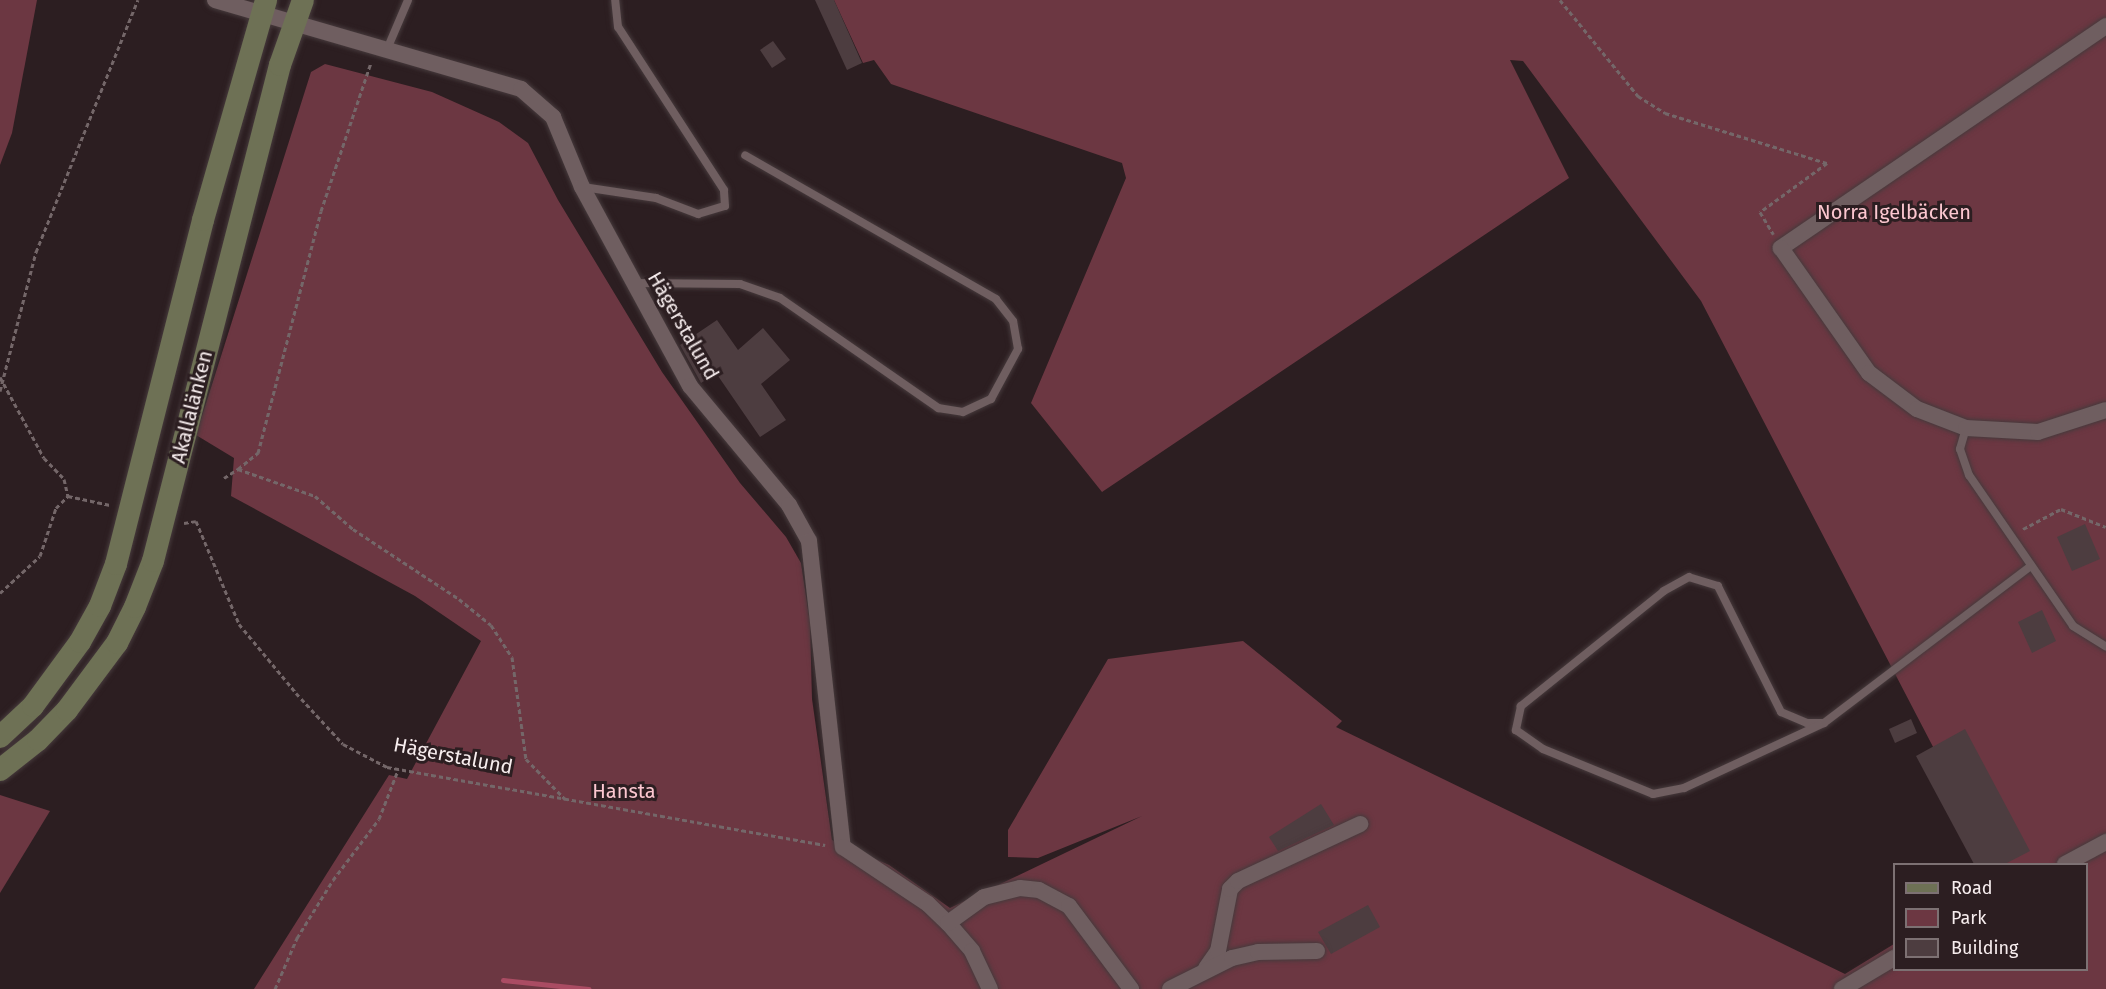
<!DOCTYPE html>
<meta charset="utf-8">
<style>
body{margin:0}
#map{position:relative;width:2106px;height:989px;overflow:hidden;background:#2c1e21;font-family:"Fira Sans",sans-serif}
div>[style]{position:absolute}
.green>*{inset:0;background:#6c3742}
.stream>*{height:5px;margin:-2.5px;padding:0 2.5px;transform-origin:2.5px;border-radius:2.5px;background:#aa4c63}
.building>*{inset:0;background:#4d3d40}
.path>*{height:3px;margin-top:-1.5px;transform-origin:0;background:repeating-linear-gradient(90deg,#746769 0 4.5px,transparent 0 7.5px)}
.roads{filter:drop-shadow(0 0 2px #463a3c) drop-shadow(0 0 2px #463a3c)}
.service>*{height:8px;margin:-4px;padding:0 4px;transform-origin:4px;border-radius:4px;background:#6f5e60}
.minor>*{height:16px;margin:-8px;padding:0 8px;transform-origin:8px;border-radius:8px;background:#6f5e60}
.secondary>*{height:22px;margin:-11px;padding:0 11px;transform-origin:11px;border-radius:11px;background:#6e7155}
span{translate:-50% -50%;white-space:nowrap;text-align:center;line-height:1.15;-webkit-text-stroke:6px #2c1e21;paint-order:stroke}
.park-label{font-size:20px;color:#fcc7d0}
.street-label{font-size:20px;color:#f7edee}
.legend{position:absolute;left:1893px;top:863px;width:195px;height:108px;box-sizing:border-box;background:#2c1e21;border:2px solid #7d7173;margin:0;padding:8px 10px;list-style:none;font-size:18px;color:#f7edee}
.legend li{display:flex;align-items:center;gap:12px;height:30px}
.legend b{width:30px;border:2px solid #7d7173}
</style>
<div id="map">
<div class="green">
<div style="clip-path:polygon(0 0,37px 0,12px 133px,0 165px)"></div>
<div style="clip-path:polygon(834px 0,2106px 0,2106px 989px,254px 989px,389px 775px,407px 779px,481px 641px,415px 596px,231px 496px,234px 458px,196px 435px,311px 72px,325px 64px,432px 92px,499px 122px,528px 143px,558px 200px,662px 372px,740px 483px,786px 537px,801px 563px,810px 623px,812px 699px,832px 840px,889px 865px,950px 908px,1142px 816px,1038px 858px,1008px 857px,1008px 830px,1108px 659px,1243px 641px,1342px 721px,1336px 727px,1845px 974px,1894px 944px,1894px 970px,2086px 970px,2086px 864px,1994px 864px,1701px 301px,1523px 61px,1510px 60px,1569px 178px,1102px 492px,1031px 403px,1126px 178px,1122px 163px,891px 84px,874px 60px,863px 63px)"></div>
<div style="clip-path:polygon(0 795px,50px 811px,0 893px)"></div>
</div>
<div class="stream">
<div style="left:503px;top:980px;width:86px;rotate:6deg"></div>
</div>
<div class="building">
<div style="clip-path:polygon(815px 0,834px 0,862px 63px,847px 70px)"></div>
<div style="clip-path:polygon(773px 41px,786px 59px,772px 68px,760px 50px)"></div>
<div style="clip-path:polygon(717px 320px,738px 350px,763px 328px,790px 360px,761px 384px,786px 420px,760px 437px,716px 373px,701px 383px,680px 345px)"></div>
<div style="clip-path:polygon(2085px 524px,2100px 559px,2072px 571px,2057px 537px)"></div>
<div style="clip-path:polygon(2042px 610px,2056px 641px,2032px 653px,2018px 622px)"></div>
<div style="clip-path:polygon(1911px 719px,1917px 733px,1895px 743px,1889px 729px)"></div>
<div style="clip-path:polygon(1965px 729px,2030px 851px,2005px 864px,1974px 864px,1916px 756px)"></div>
<div style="clip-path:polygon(1321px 804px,1334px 825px,1278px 851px,1269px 837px)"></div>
<div style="clip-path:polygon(1368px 905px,1380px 927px,1331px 954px,1318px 932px)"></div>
</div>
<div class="path">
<div style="left:1560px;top:0;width:124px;rotate:50.9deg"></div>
<div style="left:1638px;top:96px;width:32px;rotate:32deg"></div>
<div style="left:1665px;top:113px;width:170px;rotate:17.2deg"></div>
<div style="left:1827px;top:163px;width:83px;rotate:143.8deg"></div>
<div style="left:1760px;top:212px;width:26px;rotate:59deg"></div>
<div style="left:0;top:377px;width:92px;rotate:61.5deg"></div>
<div style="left:44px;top:458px;width:29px;rotate:46deg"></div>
<div style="left:64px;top:479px;width:17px;rotate:77deg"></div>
<div style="left:68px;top:496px;width:43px;rotate:12.1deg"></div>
<div style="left:0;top:391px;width:144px;rotate:-75.5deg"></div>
<div style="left:36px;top:252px;width:272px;rotate:-68deg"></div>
<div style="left:238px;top:469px;width:26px;rotate:-39deg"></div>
<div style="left:258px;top:453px;width:250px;rotate:-75.4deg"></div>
<div style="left:321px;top:211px;width:157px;rotate:-71.4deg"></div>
<div style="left:224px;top:478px;width:17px;rotate:-33deg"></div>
<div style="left:238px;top:469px;width:82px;rotate:19.3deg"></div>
<div style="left:315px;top:496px;width:50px;rotate:41deg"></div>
<div style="left:353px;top:529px;width:127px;rotate:33.4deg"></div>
<div style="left:459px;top:599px;width:41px;rotate:39.1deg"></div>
<div style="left:491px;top:625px;width:38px;rotate:57deg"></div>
<div style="left:512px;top:657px;width:103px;rotate:82.2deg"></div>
<div style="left:526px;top:759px;width:56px;rotate:45.7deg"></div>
<div style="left:184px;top:523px;width:12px;rotate:-9deg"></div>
<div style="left:196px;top:521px;width:112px;rotate:67.3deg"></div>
<div style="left:239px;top:624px;width:89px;rotate:50.4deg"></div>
<div style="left:296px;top:693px;width:69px;rotate:47.3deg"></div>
<div style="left:343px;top:744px;width:50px;rotate:27.6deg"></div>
<div style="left:387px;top:767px;width:445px;rotate:10.1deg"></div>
<div style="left:2023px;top:529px;width:43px;rotate:-27.8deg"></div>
<div style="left:2061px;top:509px;width:48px;rotate:21.8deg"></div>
<div style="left:0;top:593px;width:54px;rotate:-42.8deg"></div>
<div style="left:40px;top:556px;width:51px;rotate:-71.6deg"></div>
<div style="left:56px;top:508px;width:17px;rotate:-45deg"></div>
<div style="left:275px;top:989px;width:56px;rotate:-66.7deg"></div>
<div style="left:297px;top:938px;width:68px;rotate:-58.2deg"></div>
<div style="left:333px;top:880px;width:76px;rotate:-53deg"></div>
<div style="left:379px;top:819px;width:53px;rotate:-68.8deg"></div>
</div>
<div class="roads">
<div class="service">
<div style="left:388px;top:47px;width:51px;rotate:-66.9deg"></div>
<div style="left:583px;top:187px;width:74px;rotate:8.6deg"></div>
<div style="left:656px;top:198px;width:45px;rotate:20.9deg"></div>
<div style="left:698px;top:214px;width:28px;rotate:-17deg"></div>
<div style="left:725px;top:206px;width:16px;rotate:-94deg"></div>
<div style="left:724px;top:190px;width:194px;rotate:-123deg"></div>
<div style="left:618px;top:27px;width:27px;rotate:-96deg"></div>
<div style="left:634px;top:283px;width:106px;rotate:0.5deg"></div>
<div style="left:740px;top:284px;width:42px;rotate:19.3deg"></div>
<div style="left:780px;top:298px;width:193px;rotate:34.8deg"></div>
<div style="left:938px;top:408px;width:25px;rotate:9deg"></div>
<div style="left:963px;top:412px;width:31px;rotate:-25deg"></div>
<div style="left:991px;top:399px;width:57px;rotate:-61.6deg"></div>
<div style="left:1018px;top:349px;width:28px;rotate:-100deg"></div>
<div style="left:1013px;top:321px;width:28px;rotate:-128deg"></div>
<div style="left:996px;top:299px;width:289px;rotate:-150.2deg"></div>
<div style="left:1966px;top:428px;width:22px;rotate:106deg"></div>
<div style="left:1960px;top:449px;width:28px;rotate:71deg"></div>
<div style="left:1969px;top:475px;width:183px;rotate:55.4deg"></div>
<div style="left:2073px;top:626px;width:39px;rotate:32deg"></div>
<div style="left:1824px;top:723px;width:17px;rotate:180deg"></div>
<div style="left:1807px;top:723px;width:28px;rotate:-157deg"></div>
<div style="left:1781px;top:712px;width:141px;rotate:-116.6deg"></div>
<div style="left:1718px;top:586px;width:30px;rotate:-163deg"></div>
<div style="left:1689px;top:577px;width:29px;rotate:151deg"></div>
<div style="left:1664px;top:591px;width:184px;rotate:141.2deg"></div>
<div style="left:1521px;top:706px;width:25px;rotate:102deg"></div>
<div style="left:1516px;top:730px;width:33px;rotate:35deg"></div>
<div style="left:1543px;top:749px;width:119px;rotate:22.2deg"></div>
<div style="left:1653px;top:794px;width:32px;rotate:-11deg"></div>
<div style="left:1684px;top:788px;width:154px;rotate:-24.9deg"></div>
<div style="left:1824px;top:723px;width:260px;rotate:-37.2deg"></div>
</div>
<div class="minor">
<div style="left:215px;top:0;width:319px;rotate:16.2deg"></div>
<div style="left:521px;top:89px;width:43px;rotate:41.2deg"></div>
<div style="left:553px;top:117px;width:76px;rotate:67.5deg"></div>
<div style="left:582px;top:187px;width:226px;rotate:61.5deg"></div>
<div style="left:690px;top:386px;width:155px;rotate:50.2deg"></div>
<div style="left:789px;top:505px;width:41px;rotate:60.9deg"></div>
<div style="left:809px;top:541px;width:308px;rotate:83.7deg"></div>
<div style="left:843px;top:847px;width:102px;rotate:33.8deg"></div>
<div style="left:928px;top:904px;width:28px;rotate:44deg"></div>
<div style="left:948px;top:923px;width:37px;rotate:49deg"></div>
<div style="left:972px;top:951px;width:42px;rotate:64.7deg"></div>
<div style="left:2106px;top:26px;width:394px;rotate:145.7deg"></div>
<div style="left:1781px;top:248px;width:153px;rotate:54.9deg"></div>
<div style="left:1869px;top:373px;width:60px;rotate:36.9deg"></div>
<div style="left:1917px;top:409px;width:53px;rotate:21.2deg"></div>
<div style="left:1966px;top:428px;width:72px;rotate:3.2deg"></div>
<div style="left:2038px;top:432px;width:71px;rotate:-17.9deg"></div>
<div style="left:2065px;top:864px;width:47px;rotate:-28.2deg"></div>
<div style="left:948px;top:923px;width:44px;rotate:-35.8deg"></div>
<div style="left:984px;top:897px;width:37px;rotate:-14deg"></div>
<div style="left:1020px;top:888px;width:19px;rotate:6deg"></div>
<div style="left:1039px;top:890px;width:34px;rotate:28deg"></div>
<div style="left:1069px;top:906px;width:104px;rotate:53.2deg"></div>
<div style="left:1206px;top:968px;width:21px;rotate:-55deg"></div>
<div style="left:1218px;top:951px;width:63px;rotate:-79deg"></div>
<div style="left:1230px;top:889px;width:11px;rotate:-45deg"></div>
<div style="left:1238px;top:881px;width:135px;rotate:-25deg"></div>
<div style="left:1170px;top:989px;width:69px;rotate:-26.6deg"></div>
<div style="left:1232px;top:958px;width:27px;rotate:-13deg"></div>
<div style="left:1258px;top:952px;width:59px;rotate:-1deg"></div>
<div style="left:1842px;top:989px;width:61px;rotate:-30.8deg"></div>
</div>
<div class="secondary">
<div style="left:0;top:737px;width:45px;rotate:-43.2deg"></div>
<div style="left:33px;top:706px;width:79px;rotate:-53.7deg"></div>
<div style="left:80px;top:642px;width:41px;rotate:-60.9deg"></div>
<div style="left:100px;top:606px;width:45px;rotate:-69.1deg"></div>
<div style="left:116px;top:564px;width:355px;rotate:-75.8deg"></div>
<div style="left:203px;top:220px;width:229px;rotate:-74deg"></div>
<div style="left:0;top:770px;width:48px;rotate:-38.3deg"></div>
<div style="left:38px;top:740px;width:42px;rotate:-46deg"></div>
<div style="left:67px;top:710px;width:84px;rotate:-53.3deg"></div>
<div style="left:117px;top:643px;width:40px;rotate:-63.4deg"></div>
<div style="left:135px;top:607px;width:49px;rotate:-68.6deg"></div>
<div style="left:153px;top:561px;width:512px;rotate:-75.64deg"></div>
<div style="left:280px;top:65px;width:69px;rotate:-70.5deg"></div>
</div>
</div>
<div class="park-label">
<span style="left:1894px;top:212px">Norra Igelbäcken</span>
<span style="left:624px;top:791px">Hansta</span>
</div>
<div class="street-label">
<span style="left:683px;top:326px;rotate:60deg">Hägerstalund</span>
<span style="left:192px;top:407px;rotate:-76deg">Akallalänken</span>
<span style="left:453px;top:756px;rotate:11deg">Hägerstalund</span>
</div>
<ul class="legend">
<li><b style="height:8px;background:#6e7155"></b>Road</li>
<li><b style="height:16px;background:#6c3742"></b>Park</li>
<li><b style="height:16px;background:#4d3d40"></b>Building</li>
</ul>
</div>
